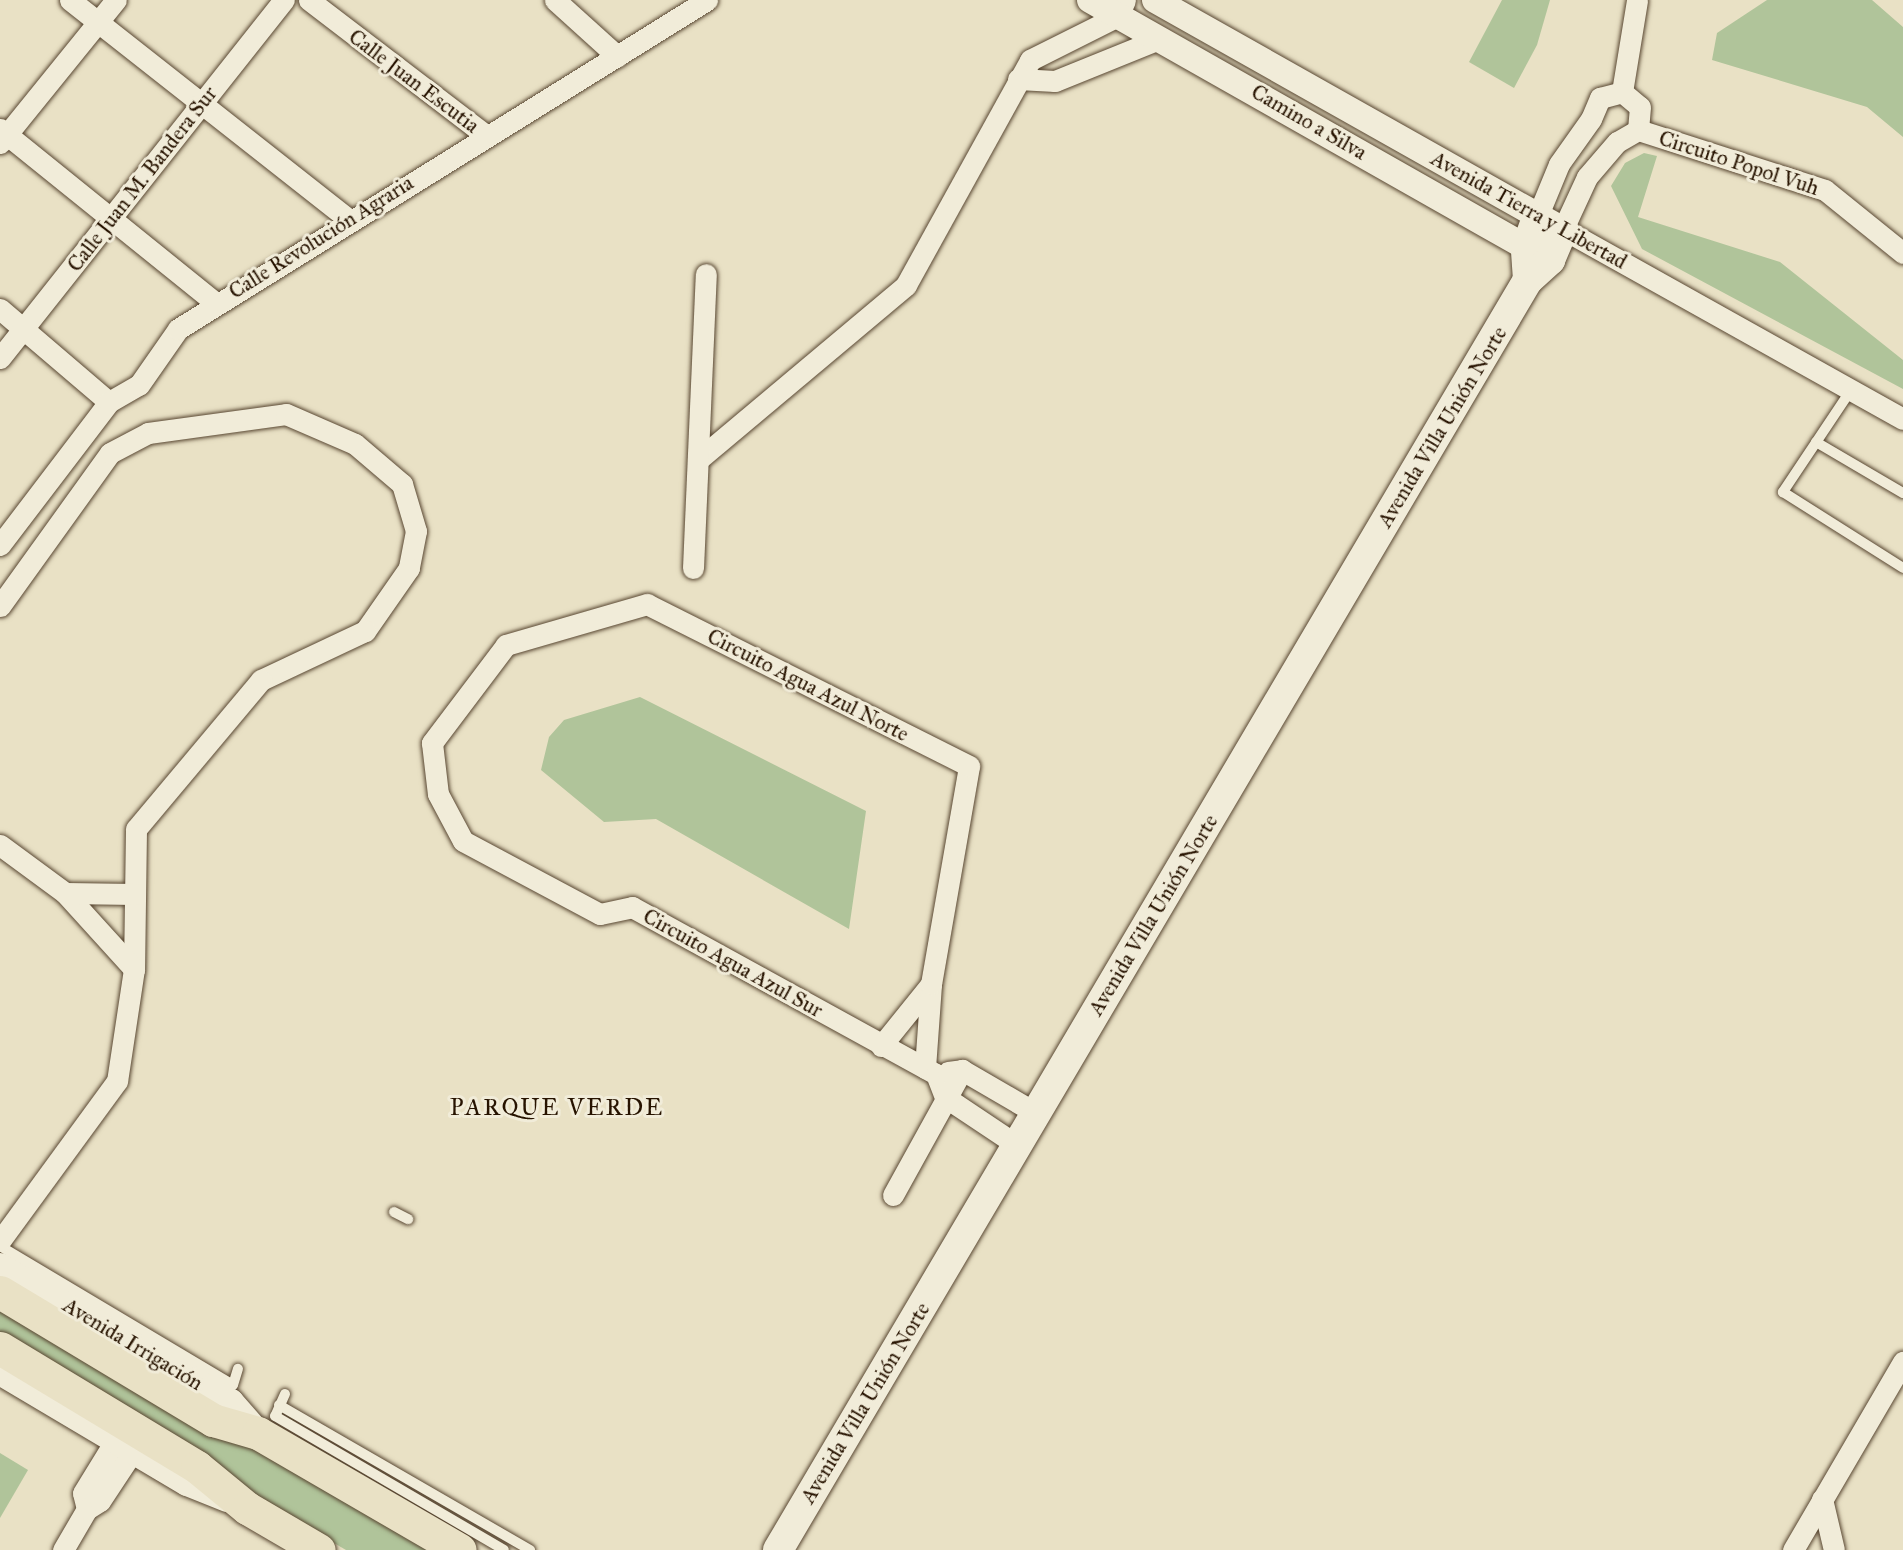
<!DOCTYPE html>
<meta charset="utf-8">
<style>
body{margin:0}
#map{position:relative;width:1903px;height:1550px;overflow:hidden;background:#e9e1c5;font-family:"IM FELL Great Primer",serif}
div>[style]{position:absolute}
.green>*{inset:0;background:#b0c49a}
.roads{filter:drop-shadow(0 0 2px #584631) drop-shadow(0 0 2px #584631)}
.service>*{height:10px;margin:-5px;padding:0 5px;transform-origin:5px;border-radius:5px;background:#f1ecd9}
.minor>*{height:21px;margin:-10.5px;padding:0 10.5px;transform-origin:10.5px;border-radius:10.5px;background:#f1ecd9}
.tertiary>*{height:26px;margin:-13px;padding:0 13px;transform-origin:13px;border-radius:13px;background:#f1ecd9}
.secondary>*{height:30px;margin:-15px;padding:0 15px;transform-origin:15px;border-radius:15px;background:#f1ecd9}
.primary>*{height:33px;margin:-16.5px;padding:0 16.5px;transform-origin:16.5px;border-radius:16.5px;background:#e9e1c5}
span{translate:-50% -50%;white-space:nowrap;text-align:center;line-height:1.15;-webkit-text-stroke:6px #f1ecd9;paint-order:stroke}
.street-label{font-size:21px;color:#271300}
.quarter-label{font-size:24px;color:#271300;letter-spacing:2px}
</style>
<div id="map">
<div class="green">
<div style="clip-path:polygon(1502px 0,1550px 0,1537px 45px,1514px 88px,1469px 62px)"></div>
<div style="clip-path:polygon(1767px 0,1872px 0,1903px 27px,1903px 137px,1867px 107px,1712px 60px,1717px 33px)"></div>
<div style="clip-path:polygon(1644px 153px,1657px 156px,1638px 217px,1780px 262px,1903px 360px,1903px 389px,1642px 249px,1611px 186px,1625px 163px)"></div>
<div style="clip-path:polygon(640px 697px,866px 811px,849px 929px,656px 819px,604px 822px,541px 770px,549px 737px,564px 720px)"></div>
<div style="clip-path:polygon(0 1298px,431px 1550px,346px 1550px,85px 1398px,0 1346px)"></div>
<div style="clip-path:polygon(0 1453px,28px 1470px,0 1518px)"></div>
</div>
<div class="roads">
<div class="service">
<div style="left:1851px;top:390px;width:123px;rotate:123.7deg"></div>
<div style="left:1783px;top:492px;width:142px;rotate:32.3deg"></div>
<div style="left:1816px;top:442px;width:101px;rotate:30.4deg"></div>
<div style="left:394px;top:1212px;width:16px;rotate:27deg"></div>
<div style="left:0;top:1246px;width:271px;rotate:30.8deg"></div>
<div style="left:233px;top:1385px;width:17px;rotate:-73deg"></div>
<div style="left:285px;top:1394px;width:24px;rotate:114deg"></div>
<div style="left:275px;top:1416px;width:265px;rotate:30.3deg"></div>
<div style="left:279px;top:1405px;width:290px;rotate:30deg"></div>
</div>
<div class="minor">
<div style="left:70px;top:0;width:354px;rotate:38.2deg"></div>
<div style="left:309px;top:0;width:224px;rotate:37.4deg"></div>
<div style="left:555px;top:0;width:84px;rotate:42.1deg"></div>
<div style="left:1018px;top:79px;width:37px;rotate:3deg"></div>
<div style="left:1055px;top:81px;width:112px;rotate:-22deg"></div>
<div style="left:1622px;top:92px;width:93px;rotate:-80.7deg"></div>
<div style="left:1622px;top:92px;width:23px;rotate:40deg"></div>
<div style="left:1640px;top:107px;width:23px;rotate:95deg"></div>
<div style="left:0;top:129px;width:277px;rotate:38.9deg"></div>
<div style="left:0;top:143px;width:184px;rotate:-51deg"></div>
<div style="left:1538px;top:215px;width:55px;rotate:-67.6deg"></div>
<div style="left:1559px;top:164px;width:55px;rotate:-54.6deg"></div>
<div style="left:1591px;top:119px;width:23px;rotate:-67deg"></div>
<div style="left:1600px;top:98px;width:23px;rotate:-15deg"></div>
<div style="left:1903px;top:253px;width:100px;rotate:-141.1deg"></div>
<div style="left:1825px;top:190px;width:196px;rotate:-162.2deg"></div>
<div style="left:1638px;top:130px;width:24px;rotate:150deg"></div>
<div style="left:1617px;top:142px;width:46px;rotate:130.6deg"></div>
<div style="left:1587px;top:177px;width:57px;rotate:114.8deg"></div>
<div style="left:1563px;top:229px;width:389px;rotate:29.2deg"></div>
<div style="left:0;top:309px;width:143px;rotate:40.5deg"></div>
<div style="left:0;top:358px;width:457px;rotate:-51.6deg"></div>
<div style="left:699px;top:459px;width:270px;rotate:-40deg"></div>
<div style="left:906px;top:285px;width:257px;rotate:-61.1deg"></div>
<div style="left:1030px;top:60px;width:98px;rotate:-26.6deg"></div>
<div style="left:1118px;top:16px;width:17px;rotate:-66deg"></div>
<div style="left:0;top:545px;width:180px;rotate:-52.7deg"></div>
<div style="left:109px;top:402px;width:34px;rotate:-30deg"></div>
<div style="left:139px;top:385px;width:68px;rotate:-55.1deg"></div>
<div style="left:178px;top:329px;width:623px;rotate:-31.88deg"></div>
<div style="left:693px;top:568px;width:294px;rotate:-87.5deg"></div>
<div style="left:0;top:606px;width:188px;rotate:-54.3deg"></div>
<div style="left:110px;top:453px;width:43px;rotate:-27.8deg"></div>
<div style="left:148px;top:433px;width:139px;rotate:-7.8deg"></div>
<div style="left:286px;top:414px;width:75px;rotate:23.5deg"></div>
<div style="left:355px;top:444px;width:62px;rotate:40.4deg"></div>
<div style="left:402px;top:484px;width:49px;rotate:73.4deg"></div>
<div style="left:416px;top:531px;width:38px;rotate:101deg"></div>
<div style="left:409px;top:568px;width:77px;rotate:124.9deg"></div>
<div style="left:365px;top:631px;width:115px;rotate:154.8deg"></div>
<div style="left:261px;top:680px;width:194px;rotate:130deg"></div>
<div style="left:136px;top:829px;width:140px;rotate:90.8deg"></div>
<div style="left:134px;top:969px;width:113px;rotate:98.6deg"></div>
<div style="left:117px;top:1081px;width:198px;rotate:126.2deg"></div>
<div style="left:0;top:845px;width:81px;rotate:36.4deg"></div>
<div style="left:65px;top:893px;width:103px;rotate:47.8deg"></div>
<div style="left:65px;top:893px;width:70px;rotate:0.8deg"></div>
<div style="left:881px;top:1046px;width:80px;rotate:-51.1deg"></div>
<div style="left:925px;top:1068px;width:84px;rotate:-85.9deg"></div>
<div style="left:931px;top:984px;width:221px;rotate:-80.1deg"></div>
<div style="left:969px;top:766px;width:360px;rotate:-153.3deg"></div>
<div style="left:647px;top:604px;width:147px;rotate:163.8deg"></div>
<div style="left:506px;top:645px;width:123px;rotate:127.1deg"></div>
<div style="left:432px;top:743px;width:51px;rotate:83.3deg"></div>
<div style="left:438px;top:794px;width:53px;rotate:62deg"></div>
<div style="left:463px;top:841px;width:155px;rotate:28.1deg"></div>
<div style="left:600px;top:914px;width:33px;rotate:-12deg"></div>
<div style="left:632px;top:907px;width:347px;rotate:28.8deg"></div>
<div style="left:936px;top:1074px;width:25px;rotate:69deg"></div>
<div style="left:945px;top:1097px;width:87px;rotate:33.7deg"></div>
<div style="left:948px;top:1072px;width:14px;rotate:-8deg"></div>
<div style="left:962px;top:1070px;width:86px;rotate:30.2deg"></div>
<div style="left:893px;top:1195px;width:143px;rotate:-61.1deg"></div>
<div style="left:1822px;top:1499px;width:52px;rotate:76.8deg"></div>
<div style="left:87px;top:1509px;width:16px;rotate:-104deg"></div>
<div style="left:83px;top:1493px;width:61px;rotate:-58.4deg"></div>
<div style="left:63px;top:1550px;width:48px;rotate:-59.7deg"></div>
<div style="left:87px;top:1509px;width:15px;rotate:-32deg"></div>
<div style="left:100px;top:1501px;width:60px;rotate:-56.6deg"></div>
<div style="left:1793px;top:1550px;width:218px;rotate:-59.7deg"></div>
</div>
<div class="tertiary">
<div style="left:1090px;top:0;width:523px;rotate:29.55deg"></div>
<div style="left:1155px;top:0;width:460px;rotate:29.4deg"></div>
<div style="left:0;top:1266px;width:268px;rotate:30.5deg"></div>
<div style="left:231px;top:1402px;width:41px;rotate:48.9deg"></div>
<div style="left:0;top:1372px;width:217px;rotate:30.7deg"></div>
<div style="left:187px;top:1483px;width:43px;rotate:21.8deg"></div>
</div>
<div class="secondary">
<div style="left:1528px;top:280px;width:32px;rotate:-94deg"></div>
<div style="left:1526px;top:248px;width:35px;rotate:-70deg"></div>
<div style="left:778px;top:1550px;width:1475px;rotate:-59.44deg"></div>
<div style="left:1528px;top:280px;width:30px;rotate:-42deg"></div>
<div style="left:1550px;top:260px;width:34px;rotate:-67deg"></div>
</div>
<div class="primary">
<div style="left:0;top:1292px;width:249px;rotate:31deg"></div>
<div style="left:213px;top:1420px;width:47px;rotate:16.1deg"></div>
<div style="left:258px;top:1433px;width:233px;rotate:30.1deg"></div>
<div style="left:0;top:1348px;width:230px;rotate:31.1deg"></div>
<div style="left:197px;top:1467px;width:65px;rotate:39.4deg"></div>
<div style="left:247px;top:1508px;width:83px;rotate:30.3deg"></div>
</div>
</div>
<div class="street-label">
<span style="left:414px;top:81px;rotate:37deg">Calle Juan Escutia</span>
<span style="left:1309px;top:122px;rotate:30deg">Camino a Silva</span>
<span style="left:1739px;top:163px;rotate:18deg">Circuito Popol Vuh</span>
<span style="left:142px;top:179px;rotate:-52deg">Calle Juan M. Bandera Sur</span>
<span style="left:1529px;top:210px;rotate:29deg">Avenida Tierra y Libertad</span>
<span style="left:321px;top:237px;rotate:-32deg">Calle Revolución Agraria</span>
<span style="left:1442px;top:427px;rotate:-59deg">Avenida Villa Unión Norte</span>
<span style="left:808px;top:685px;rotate:27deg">Circuito Agua Azul Norte</span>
<span style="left:1153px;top:915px;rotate:-59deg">Avenida Villa Unión Norte</span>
<span style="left:733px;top:963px;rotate:29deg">Circuito Agua Azul Sur</span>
<span style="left:133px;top:1344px;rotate:31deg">Avenida Irrigación</span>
<span style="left:865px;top:1403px;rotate:-59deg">Avenida Villa Unión Norte</span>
</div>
<div class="quarter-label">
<span style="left:557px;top:1108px">PARQUE VERDE</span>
</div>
</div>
